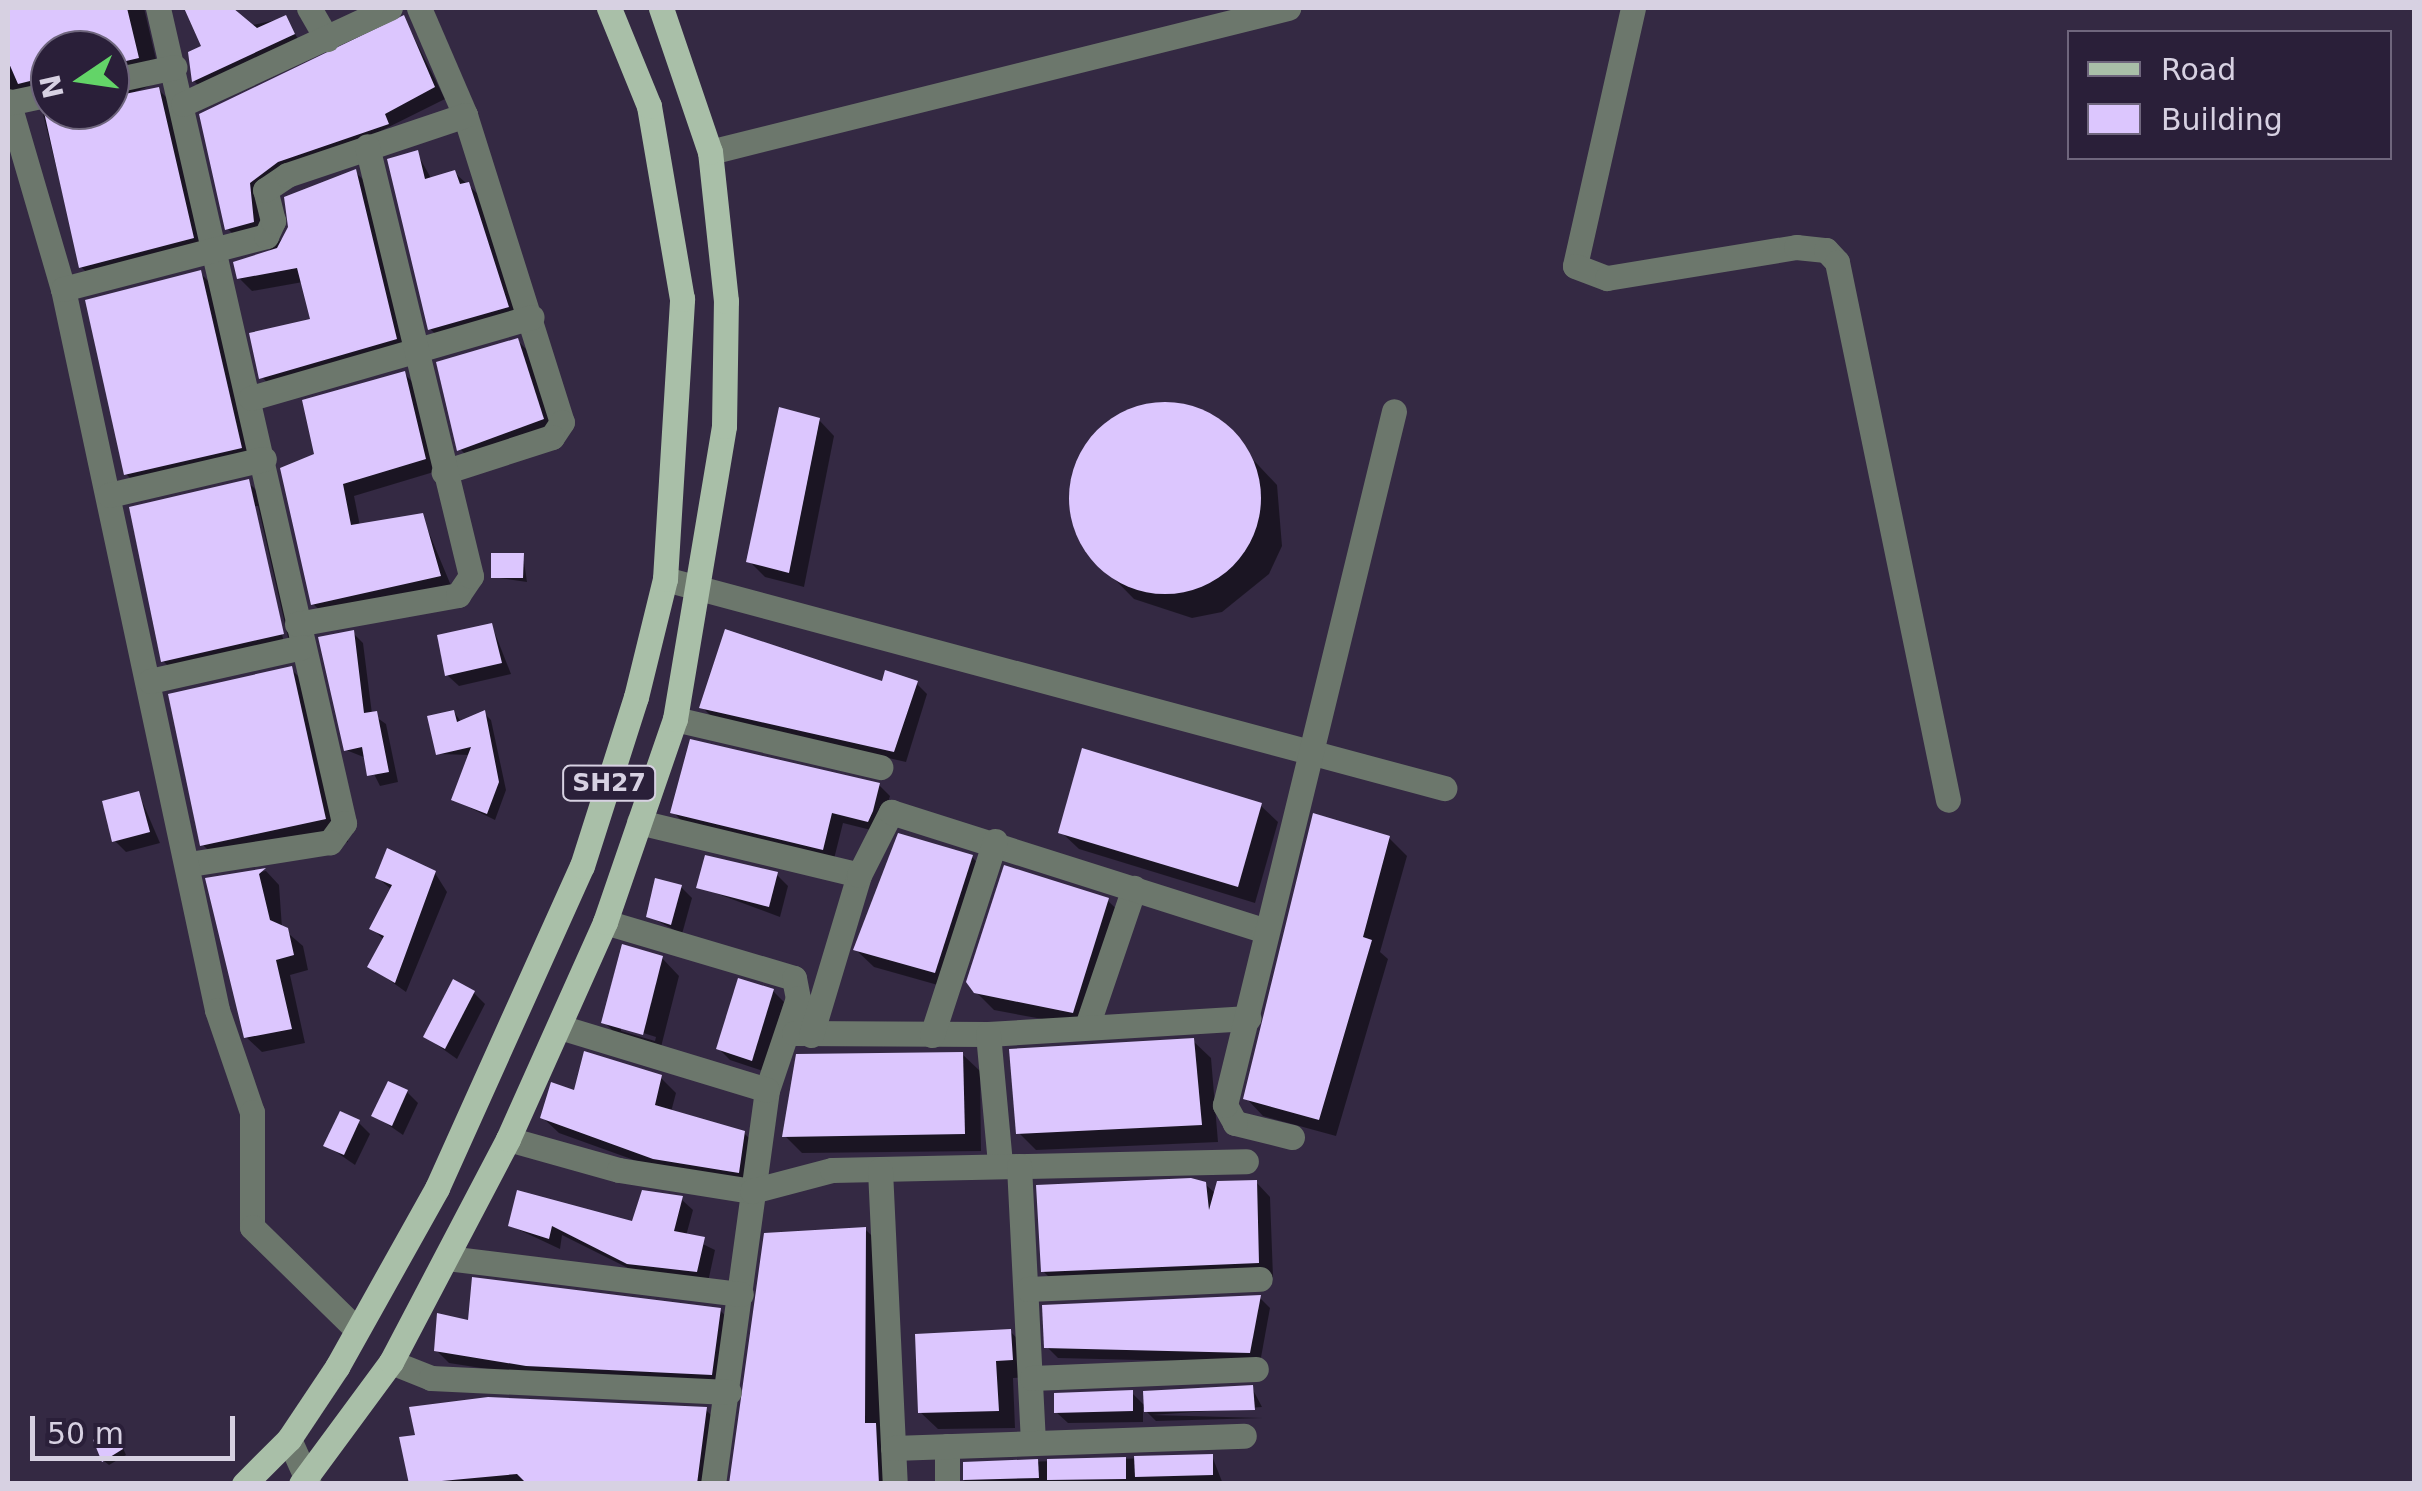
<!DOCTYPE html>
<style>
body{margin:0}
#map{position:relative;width:2422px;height:1491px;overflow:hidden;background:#342943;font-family:"DejaVu Sans",sans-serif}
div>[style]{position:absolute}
.shadow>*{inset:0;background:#0007}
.building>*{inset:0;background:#dcc6fe}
.round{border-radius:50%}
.minor>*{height:25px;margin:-12.5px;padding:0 12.5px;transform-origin:12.5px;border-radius:12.5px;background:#6c776c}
.major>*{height:25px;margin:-12.5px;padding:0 12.5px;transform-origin:12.5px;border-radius:12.5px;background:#a9bfa8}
span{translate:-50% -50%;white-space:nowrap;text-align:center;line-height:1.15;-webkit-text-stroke:10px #2a1f39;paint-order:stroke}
.shield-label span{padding:2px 8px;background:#2a1f39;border:2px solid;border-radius:8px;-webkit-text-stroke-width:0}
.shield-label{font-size:25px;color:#d7d1e2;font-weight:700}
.frame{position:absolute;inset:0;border:10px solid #d7d1e2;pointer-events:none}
.legend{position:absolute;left:2067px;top:30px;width:325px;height:130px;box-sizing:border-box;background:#2a1f39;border:2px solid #6f667d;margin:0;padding:12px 18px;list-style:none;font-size:30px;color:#d7d1e2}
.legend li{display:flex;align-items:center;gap:20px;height:50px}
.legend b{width:50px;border:2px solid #6f667d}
.north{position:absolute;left:30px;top:30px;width:100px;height:100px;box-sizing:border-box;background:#2a1f39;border:2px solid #6f667d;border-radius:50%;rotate:257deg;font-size:28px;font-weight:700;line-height:40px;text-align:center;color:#d7d1e2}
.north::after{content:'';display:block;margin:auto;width:35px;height:45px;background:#63d468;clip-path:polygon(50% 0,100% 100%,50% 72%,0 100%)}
.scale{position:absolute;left:30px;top:1416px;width:205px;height:45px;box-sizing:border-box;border:5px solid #d7d1e2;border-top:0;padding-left:12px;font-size:30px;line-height:35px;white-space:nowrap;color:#d7d1e2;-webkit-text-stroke:8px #2a1f39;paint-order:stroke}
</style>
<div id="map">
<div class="shadow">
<div style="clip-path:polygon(8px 8px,144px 8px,161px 81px,120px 98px,159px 90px,182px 113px,216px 261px,105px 290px,81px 267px,43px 114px,110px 110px,110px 50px,50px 50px,50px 107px,8px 115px)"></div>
<div style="clip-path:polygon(186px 8px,235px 8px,244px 27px,285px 18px,300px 42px,201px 88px,194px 81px,204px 48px)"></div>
<div style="clip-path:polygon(404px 18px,445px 99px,266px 188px,265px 233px,239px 240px,228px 229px,202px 116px)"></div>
<div style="clip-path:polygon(417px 153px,432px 180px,455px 173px,479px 195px,518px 317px,441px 339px,430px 329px)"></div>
<div style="clip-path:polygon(355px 172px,368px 184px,408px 352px,274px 390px,262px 377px,313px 321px,303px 282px,252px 291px,239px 278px)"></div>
<div style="clip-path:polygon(200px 273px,224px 296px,263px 470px,150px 497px,126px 474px)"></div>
<div style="clip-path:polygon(518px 341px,532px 355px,557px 433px,474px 463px,460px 449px)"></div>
<div style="clip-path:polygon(404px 373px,416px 386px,437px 471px,354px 496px,360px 526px,422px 516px,452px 588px,326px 616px,313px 604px,317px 456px)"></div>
<div style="clip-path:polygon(1150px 405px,1211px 415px,1277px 485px,1282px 546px,1269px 574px,1222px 612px,1192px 618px,1134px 599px,1088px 552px,1071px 491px,1096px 434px)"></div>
<div style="clip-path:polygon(819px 420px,834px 436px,804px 587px,765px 577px,749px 561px)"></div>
<div style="clip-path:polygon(evenodd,248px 482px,271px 505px,306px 657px,187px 684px,163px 661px,248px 482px,252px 506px,258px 506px,290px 646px,285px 647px,252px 506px)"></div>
<div style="clip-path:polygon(523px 555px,527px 582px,493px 577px)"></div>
<div style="clip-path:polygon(492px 626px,511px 674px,459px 686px,447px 675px)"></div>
<div style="clip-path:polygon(353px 633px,363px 643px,372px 714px,386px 724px,398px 782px,380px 786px,366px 758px,346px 750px)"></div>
<div style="clip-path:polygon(291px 669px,314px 692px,348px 842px,226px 868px,203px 845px)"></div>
<div style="clip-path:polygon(916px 683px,927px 694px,906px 762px,713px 718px,702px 707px)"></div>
<div style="clip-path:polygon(454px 712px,462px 723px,484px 713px,491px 720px,506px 790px,495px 820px,454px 800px,470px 755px,438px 754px)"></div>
<div style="clip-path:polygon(879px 785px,890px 796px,879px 832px,843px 823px,834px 859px,684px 823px,673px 812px)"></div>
<div style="clip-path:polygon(139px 794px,160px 843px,126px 852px,115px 841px)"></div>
<div style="clip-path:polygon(1260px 805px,1278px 822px,1255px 903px,1079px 849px,1061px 832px)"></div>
<div style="clip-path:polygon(1389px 838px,1407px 856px,1380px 952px,1388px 959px,1336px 1136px,1263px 1116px,1246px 1098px)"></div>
<div style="clip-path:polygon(972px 857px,989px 875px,952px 989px,874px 967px,856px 950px)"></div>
<div style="clip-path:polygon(266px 871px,279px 885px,282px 928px,303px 946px,308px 970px,290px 975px,305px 1043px,262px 1052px,246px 1037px,208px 880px)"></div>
<div style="clip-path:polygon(435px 873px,447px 892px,406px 992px,371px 967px,385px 941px,372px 928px,392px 890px,378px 878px)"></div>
<div style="clip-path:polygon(777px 875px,788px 886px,780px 917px,699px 887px)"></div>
<div style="clip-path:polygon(681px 887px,692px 898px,682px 934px,648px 916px)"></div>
<div style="clip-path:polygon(1107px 900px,1125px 917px,1090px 1028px,994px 1010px,976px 992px)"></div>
<div style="clip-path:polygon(evenodd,662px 958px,679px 976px,660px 1051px,621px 1039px,604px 1022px,662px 958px,621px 1026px,656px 1037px,655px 1041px,621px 1031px,621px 1026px)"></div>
<div style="clip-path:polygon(773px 991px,784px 1002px,763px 1071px,730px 1060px,719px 1049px)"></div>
<div style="clip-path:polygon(474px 993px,485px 1004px,457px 1059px,426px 1037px)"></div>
<div style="clip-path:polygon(1193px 1041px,1211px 1058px,1218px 1142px,1036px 1150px,1019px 1133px)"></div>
<div style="clip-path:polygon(962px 1054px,980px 1071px,981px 1151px,802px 1153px,785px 1136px)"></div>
<div style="clip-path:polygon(660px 1077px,676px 1093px,671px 1112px,744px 1133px,759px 1148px,754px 1186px,670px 1173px,559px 1133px,543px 1118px,576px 1093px)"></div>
<div style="clip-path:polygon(407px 1092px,418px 1103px,403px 1135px,374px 1115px)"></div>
<div style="clip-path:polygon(358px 1122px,370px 1134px,355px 1165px,326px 1145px)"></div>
<div style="clip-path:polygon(1256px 1182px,1270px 1197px,1273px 1277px,1058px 1286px,1043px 1271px,1205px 1184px,1216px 1194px)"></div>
<div style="clip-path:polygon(681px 1199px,693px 1210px,686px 1236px,715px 1250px,708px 1282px,640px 1274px,562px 1235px,560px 1249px,511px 1226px,634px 1224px)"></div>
<div style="clip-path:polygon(866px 1230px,883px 1247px,897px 1484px,732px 1484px)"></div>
<div style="clip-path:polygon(1260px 1298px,1270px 1308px,1260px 1363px,1058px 1358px,1047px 1347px)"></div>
<div style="clip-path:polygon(720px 1310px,732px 1323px,723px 1386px,540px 1377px,449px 1363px,436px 1350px,470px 1323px)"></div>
<div style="clip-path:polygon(1010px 1331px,1027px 1349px,1029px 1377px,1013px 1378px,1015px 1428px,938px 1429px,920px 1412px)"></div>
<div style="clip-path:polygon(1252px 1388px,1262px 1407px,1152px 1415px,1263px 1418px,1156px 1421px,1143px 1408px,1143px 1422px,1068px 1423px,1056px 1412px,1132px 1393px,1146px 1407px)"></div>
<div style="clip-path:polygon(706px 1410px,723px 1427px,715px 1484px,411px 1484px)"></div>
<div style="clip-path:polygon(115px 1430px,126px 1455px,109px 1465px,104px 1461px)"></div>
<div style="clip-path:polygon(1212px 1456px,1223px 1484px,964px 1484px,966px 1464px)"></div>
</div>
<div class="building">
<div style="clip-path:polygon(8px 8px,127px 8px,139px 58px,113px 64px,110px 50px,50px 50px,50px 76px,18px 84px,8px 61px)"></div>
<div style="clip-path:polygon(184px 8px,233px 8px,257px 28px,286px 15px,295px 34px,192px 82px,188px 52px,201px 46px)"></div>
<div style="clip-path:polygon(404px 15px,435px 87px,385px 114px,389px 124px,278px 162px,250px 183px,254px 222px,225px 230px,199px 114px)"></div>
<div style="clip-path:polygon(159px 87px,194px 238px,79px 268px,44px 112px,110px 110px,110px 97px)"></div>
<div style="clip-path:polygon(418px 150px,425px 179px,455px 170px,460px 184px,469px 182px,509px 307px,428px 330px,387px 159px)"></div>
<div style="clip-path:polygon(356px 169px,397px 339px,259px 379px,249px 333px,310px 319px,297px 268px,237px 279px,233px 262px,277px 248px,288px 227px,284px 197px)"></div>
<div style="clip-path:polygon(201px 270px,242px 448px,124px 475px,85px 300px)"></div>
<div style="clip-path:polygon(518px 338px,544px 419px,457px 451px,436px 362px)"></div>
<div style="clip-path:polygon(405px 371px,426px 459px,343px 484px,351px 525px,423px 513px,441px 576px,311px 605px,280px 468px,314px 454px,302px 400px)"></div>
<div class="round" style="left:1069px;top:402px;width:192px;height:192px"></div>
<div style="clip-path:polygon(779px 407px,820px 418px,789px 573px,746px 562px)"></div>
<div style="clip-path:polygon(249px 479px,284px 634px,161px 662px,129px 507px)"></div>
<div style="clip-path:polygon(491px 553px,524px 553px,523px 578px,491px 578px)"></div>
<div style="clip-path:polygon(492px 623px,502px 663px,445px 676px,437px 635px)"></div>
<div style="clip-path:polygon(725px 629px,882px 681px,885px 670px,918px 681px,894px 752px,699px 708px)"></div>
<div style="clip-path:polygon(354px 630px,364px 713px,377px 711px,389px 772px,367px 776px,362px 747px,344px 751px,318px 637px)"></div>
<div style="clip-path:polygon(292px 666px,326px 819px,200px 846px,168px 694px)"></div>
<div style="clip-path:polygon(454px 710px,457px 722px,485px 710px,499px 782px,487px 814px,451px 800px,471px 747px,436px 755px,427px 716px)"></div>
<div style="clip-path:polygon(690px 739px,880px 783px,873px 811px,868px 822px,832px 813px,823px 850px,670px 813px)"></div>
<div style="clip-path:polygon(1082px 748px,1262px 803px,1238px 887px,1058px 833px)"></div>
<div style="clip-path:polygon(139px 791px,150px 832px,112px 842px,102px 801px)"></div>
<div style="clip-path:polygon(1313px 813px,1390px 836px,1363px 937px,1372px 940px,1319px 1120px,1243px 1099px)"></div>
<div style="clip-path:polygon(898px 833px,973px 855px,935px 973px,853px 950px)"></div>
<div style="clip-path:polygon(387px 848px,436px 871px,395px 983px,367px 967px,384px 936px,369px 929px,392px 885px,375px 878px)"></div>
<div style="clip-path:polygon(705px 855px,778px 872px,769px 907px,696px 888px)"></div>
<div style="clip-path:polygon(1004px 865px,1109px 898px,1073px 1013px,974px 993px,966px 982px)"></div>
<div style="clip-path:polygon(266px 868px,259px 874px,270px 920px,288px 928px,294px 955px,276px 960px,292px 1029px,244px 1038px,205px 878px)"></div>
<div style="clip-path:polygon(655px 878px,682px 885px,671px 925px,646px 917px)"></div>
<div style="clip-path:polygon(622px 944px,663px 956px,643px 1035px,601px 1023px)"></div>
<div style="clip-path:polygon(738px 978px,774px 989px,752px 1061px,716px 1049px)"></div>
<div style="clip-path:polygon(453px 979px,475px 991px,445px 1049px,423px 1037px)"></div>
<div style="clip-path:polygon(1194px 1038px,1202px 1125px,1016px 1134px,1009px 1049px)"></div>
<div style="clip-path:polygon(584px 1051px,662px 1075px,655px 1105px,745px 1131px,739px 1173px,653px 1159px,540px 1118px,551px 1082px,574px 1090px)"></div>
<div style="clip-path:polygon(963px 1052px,965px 1134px,782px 1137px,796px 1054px)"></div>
<div style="clip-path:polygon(388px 1081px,408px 1090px,392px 1126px,371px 1116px)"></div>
<div style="clip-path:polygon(340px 1111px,360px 1120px,344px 1155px,323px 1146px)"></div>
<div style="clip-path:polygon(1191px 1178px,1206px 1182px,1209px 1210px,1217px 1181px,1257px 1180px,1259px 1263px,1041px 1272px,1036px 1185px)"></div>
<div style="clip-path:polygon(517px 1190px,632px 1221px,642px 1190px,683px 1196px,674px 1231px,705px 1237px,697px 1272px,627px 1264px,552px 1226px,549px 1239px,508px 1226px)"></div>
<div style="clip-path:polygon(866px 1227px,865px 1423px,876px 1423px,879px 1484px,729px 1484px,764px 1233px)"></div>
<div style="clip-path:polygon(472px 1277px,721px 1308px,712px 1375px,526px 1366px,434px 1351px,437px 1313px,468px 1320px)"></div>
<div style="clip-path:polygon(1261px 1295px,1250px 1353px,1044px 1348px,1042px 1305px)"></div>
<div style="clip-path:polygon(1011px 1329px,1013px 1360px,996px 1361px,999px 1411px,918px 1413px,915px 1334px)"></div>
<div style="clip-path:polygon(1253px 1385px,1255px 1410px,1144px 1412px,1143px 1391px)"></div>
<div style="clip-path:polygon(1133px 1390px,1133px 1411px,1054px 1413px,1054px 1393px)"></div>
<div style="clip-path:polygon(488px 1397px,707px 1407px,697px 1484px,525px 1482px,517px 1474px,409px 1484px,399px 1437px,415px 1435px,409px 1407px)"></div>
<div style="clip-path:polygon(115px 1426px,123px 1449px,102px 1462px,93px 1440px)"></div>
<div style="clip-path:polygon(1213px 1454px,1213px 1475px,1135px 1477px,1134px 1456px)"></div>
<div style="clip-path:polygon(1126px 1457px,1126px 1479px,1047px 1480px,1047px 1459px)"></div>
<div style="clip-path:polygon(1038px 1459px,1039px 1478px,963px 1480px,963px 1462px)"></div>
</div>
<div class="minor">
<div style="left:158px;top:8px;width:836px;rotate:77.14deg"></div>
<div style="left:344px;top:823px;width:24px;rotate:126deg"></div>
<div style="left:330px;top:842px;width:143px;rotate:171.1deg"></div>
<div style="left:309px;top:8px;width:36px;rotate:60deg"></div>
<div style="left:419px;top:8px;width:116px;rotate:66.7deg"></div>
<div style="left:465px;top:115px;width:322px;rotate:72.5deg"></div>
<div style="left:562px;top:422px;width:18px;rotate:124deg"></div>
<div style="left:552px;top:437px;width:114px;rotate:162deg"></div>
<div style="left:1633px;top:8px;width:264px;rotate:102.7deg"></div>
<div style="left:1575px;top:266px;width:34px;rotate:21deg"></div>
<div style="left:1607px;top:278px;width:192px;rotate:-9.3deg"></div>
<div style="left:1796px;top:247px;width:30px;rotate:6deg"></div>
<div style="left:1826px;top:250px;width:16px;rotate:47deg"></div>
<div style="left:1837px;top:262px;width:549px;rotate:78.34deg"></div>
<div style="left:110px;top:81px;width:66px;rotate:-12.2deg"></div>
<div style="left:8px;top:101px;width:196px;rotate:73.7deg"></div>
<div style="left:63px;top:289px;width:737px;rotate:77.94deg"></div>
<div style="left:217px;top:1010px;width:108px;rotate:71.1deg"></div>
<div style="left:252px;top:1112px;width:115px;rotate:90deg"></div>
<div style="left:252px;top:1227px;width:147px;rotate:44.4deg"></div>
<div style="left:8px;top:103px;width:43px;rotate:-12.1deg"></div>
<div style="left:183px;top:104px;width:228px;rotate:-24.9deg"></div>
<div style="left:710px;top:152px;width:596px;rotate:-13.99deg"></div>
<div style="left:63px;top:289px;width:210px;rotate:-14.6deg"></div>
<div style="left:266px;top:236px;width:17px;rotate:-65deg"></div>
<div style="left:273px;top:221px;width:32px;rotate:-104deg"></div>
<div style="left:265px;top:190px;width:27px;rotate:-34deg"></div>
<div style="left:287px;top:175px;width:188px;rotate:-18.6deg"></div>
<div style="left:251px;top:398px;width:292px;rotate:-16.1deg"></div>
<div style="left:109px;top:495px;width:159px;rotate:-13.1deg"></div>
<div style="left:665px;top:579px;width:807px;rotate:15.02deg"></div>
<div style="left:297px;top:624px;width:164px;rotate:-10.2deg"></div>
<div style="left:458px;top:595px;width:23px;rotate:-56deg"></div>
<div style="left:471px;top:576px;width:442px;rotate:-103.6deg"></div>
<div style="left:150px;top:681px;width:156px;rotate:-12.6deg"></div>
<div style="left:675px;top:719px;width:211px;rotate:13.2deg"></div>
<div style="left:639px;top:822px;width:226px;rotate:13.5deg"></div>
<div style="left:605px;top:922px;width:197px;rotate:16.5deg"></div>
<div style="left:794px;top:978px;width:20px;rotate:79deg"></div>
<div style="left:798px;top:998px;width:97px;rotate:108.6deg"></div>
<div style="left:767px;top:1090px;width:398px;rotate:97.8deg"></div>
<div style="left:1087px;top:1026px;width:146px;rotate:-71.2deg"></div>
<div style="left:560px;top:1027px;width:216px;rotate:16.9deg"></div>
<div style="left:794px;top:1033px;width:194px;rotate:0.3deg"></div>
<div style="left:988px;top:1034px;width:261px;rotate:-3.5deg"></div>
<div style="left:988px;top:1034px;width:131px;rotate:84.7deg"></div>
<div style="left:811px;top:1035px;width:167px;rotate:-73.3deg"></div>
<div style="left:859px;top:875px;width:71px;rotate:-63.1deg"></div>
<div style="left:891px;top:812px;width:391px;rotate:17.6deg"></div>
<div style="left:932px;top:1035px;width:204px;rotate:-72deg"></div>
<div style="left:1292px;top:1137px;width:59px;rotate:-166.2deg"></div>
<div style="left:1235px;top:1123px;width:21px;rotate:-119deg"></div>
<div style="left:1225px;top:1105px;width:714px;rotate:-76.31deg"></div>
<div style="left:508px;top:1139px;width:115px;rotate:15.6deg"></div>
<div style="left:619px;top:1170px;width:135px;rotate:9deg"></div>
<div style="left:752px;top:1191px;width:83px;rotate:-14.7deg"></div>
<div style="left:832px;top:1170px;width:414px;rotate:-1.2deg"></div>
<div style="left:1019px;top:1166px;width:276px;rotate:87.1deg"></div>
<div style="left:880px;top:1170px;width:314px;rotate:87.3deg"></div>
<div style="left:447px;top:1258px;width:296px;rotate:7deg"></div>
<div style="left:1028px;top:1289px;width:232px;rotate:-2.5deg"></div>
<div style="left:391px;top:1362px;width:43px;rotate:21.8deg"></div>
<div style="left:431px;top:1378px;width:298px;rotate:2.7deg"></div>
<div style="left:1032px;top:1378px;width:224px;rotate:-2.3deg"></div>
<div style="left:289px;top:1439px;width:49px;rotate:66deg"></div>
<div style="left:947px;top:1446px;width:38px;rotate:90deg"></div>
<div style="left:893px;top:1448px;width:351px;rotate:-2deg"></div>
</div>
<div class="major">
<div style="left:244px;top:1484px;width:64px;rotate:-45deg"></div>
<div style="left:289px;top:1439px;width:87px;rotate:-56.3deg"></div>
<div style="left:337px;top:1367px;width:205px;rotate:-60.8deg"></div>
<div style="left:437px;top:1188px;width:353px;rotate:-65.8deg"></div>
<div style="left:582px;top:866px;width:177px;rotate:-72.3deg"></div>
<div style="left:636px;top:697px;width:122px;rotate:-76.2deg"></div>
<div style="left:665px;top:579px;width:281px;rotate:-86.5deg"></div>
<div style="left:682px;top:299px;width:196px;rotate:-99.7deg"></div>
<div style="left:649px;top:106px;width:106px;rotate:-112.2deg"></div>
<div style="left:301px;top:1484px;width:152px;rotate:-53.6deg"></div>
<div style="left:391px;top:1362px;width:252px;rotate:-62.3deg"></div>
<div style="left:508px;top:1139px;width:238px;rotate:-65.9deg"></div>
<div style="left:605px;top:922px;width:215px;rotate:-71deg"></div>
<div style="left:675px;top:719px;width:297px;rotate:-80.5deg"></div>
<div style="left:724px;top:426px;width:125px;rotate:-89.1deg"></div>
<div style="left:726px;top:301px;width:150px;rotate:-96.1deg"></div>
<div style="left:710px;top:152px;width:152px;rotate:-108.8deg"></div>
</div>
<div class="shield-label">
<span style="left:609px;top:783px">SH27</span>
</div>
<div class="frame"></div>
<ul class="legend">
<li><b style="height:12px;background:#a9bfa8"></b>Road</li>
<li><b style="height:28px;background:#dcc6fe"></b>Building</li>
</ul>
<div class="north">N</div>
<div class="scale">50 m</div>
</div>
